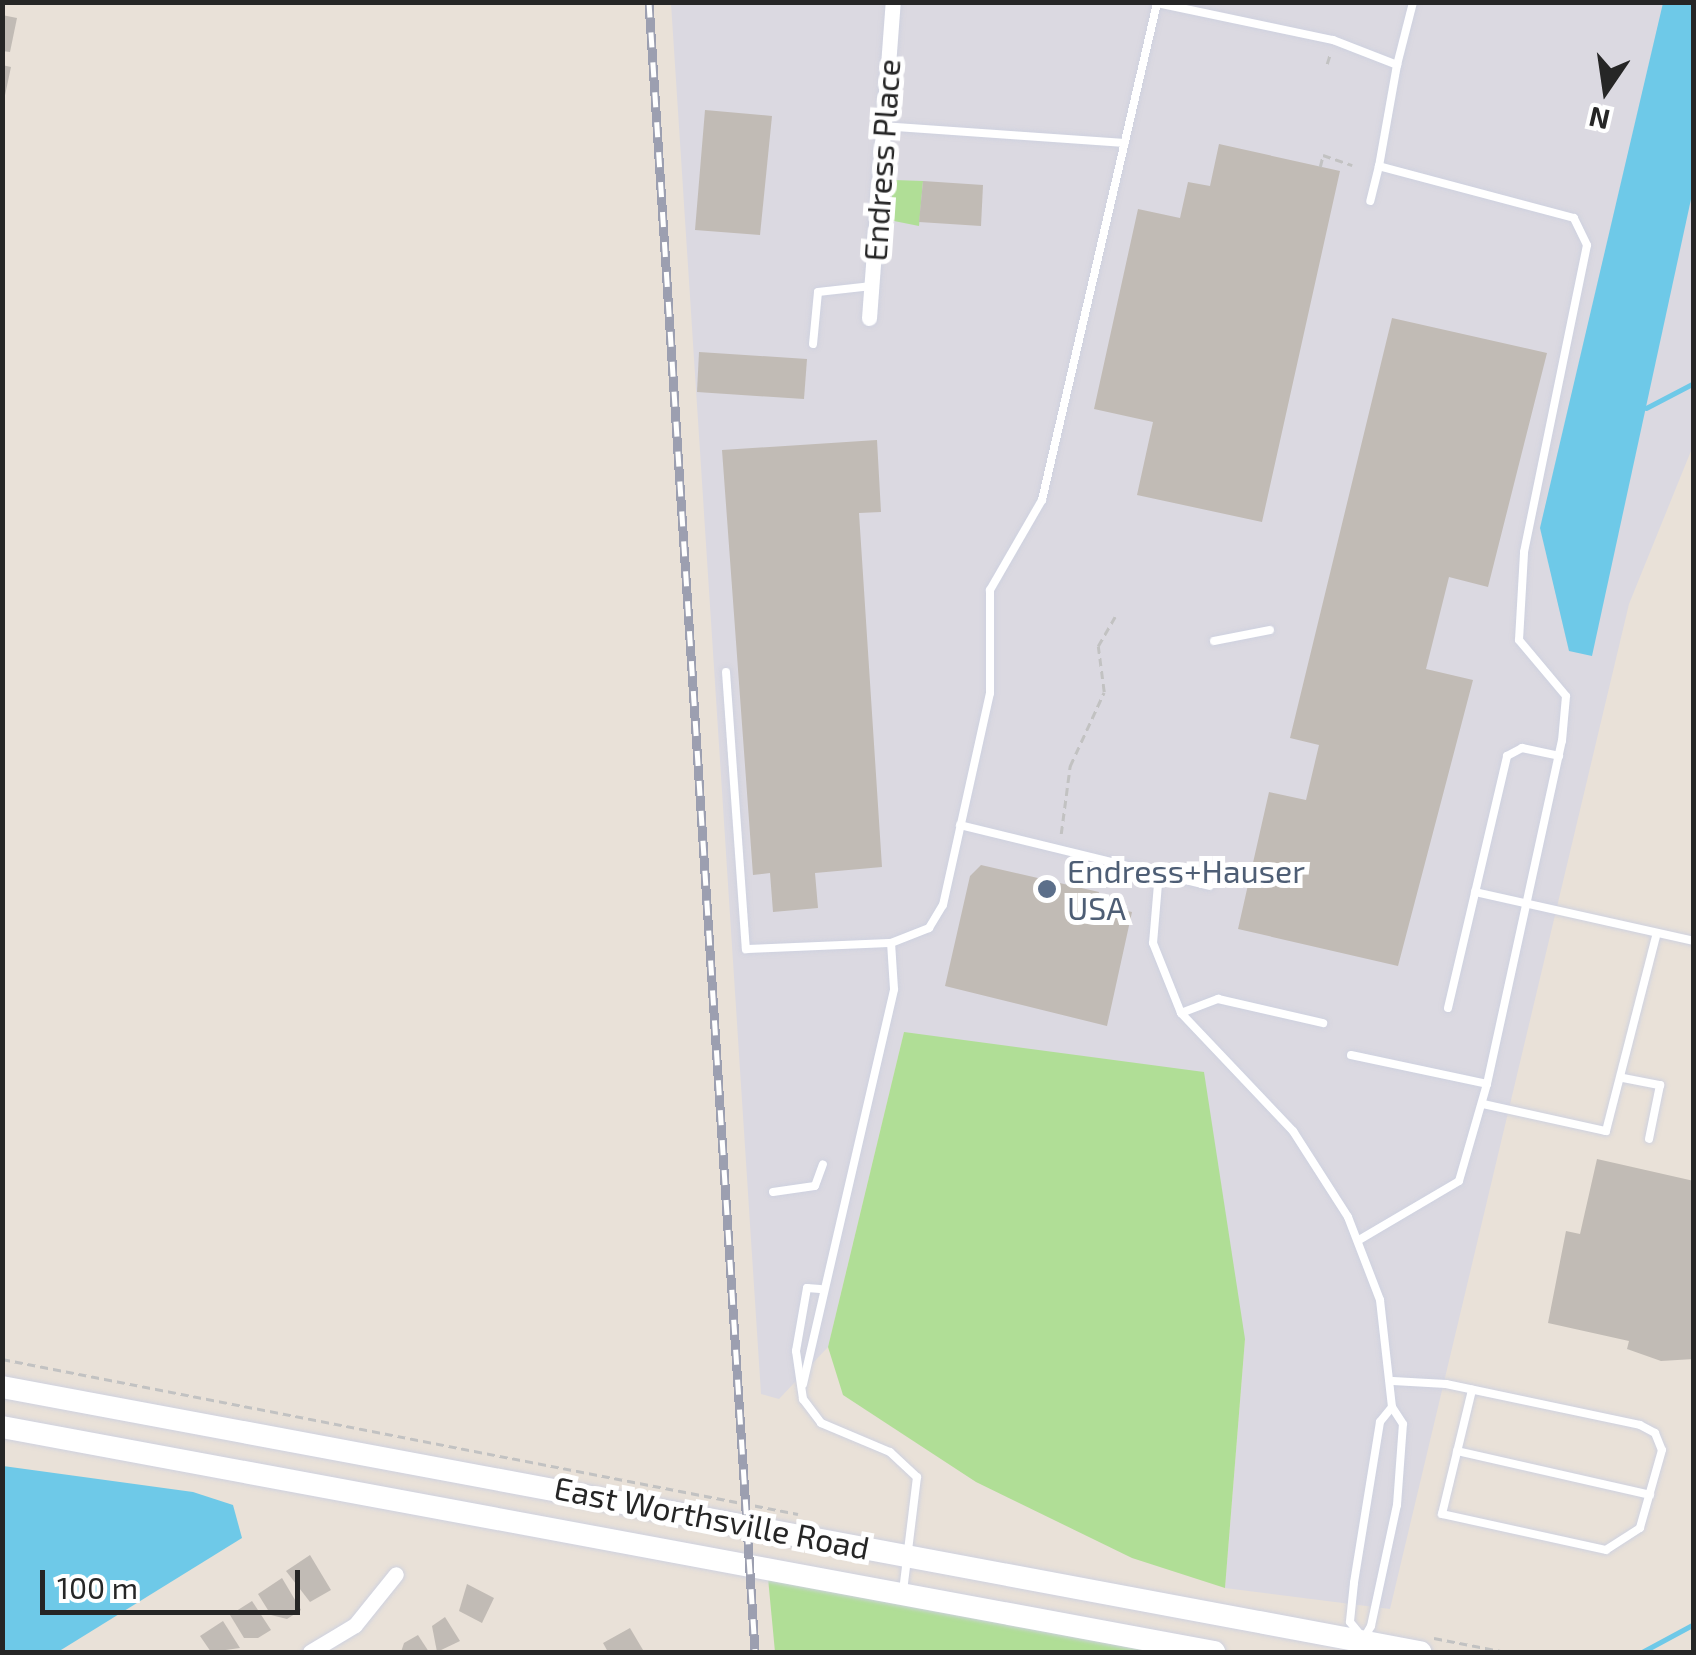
<!DOCTYPE html>
<style>
body{margin:0}
#map{position:relative;width:1696px;height:1655px;overflow:hidden;background:#e9e1d8;font-family:"Exo 2",sans-serif}
div>[style]{position:absolute}
.industrial>*{inset:0;background:#dbd9e1}
.green>*{inset:0;background:#b0de96}
.water>*{inset:0;background:#6ec9e8}
.stream>*{height:5px;margin:-2.5px;padding:0 2.5px;transform-origin:2.5px;border-radius:2.5px;background:#6ec9e8}
.building>*{inset:0;background:#c1bbb5}
.path>*{height:2.5px;margin-top:-1.25px;transform-origin:0;background:repeating-linear-gradient(90deg,#c2c2c2 0 8px,transparent 0 13px)}
.roads{filter:drop-shadow(0 0 2px #ced1df) drop-shadow(0 0 2px #ced1df)}
.lane>*{height:8px;margin:-4px;padding:0 4px;transform-origin:4px;border-radius:4px;background:#fff}
.street>*{height:15px;margin:-7.5px;padding:0 7.5px;transform-origin:7.5px;border-radius:7.5px;background:#fff}
.secondary>*{height:22px;margin:-11px;padding:0 11px;transform-origin:11px;border-radius:11px;background:#fff}
.rail>*{height:9px;margin-top:-4.5px;transform-origin:0;background:repeating-linear-gradient(90deg,#fff 0 15px,#9c9fb0 0 30px);box-sizing:border-box;border-block:2px solid #9c9fb0}
.dots>*{width:28px;height:28px;translate:-50% -50%;box-sizing:border-box;border:5px solid #fff;border-radius:50%}
span{translate:-50% -50%;white-space:nowrap;text-align:center;line-height:1.15;-webkit-text-stroke:10px #fff;paint-order:stroke}
.street-label{font-size:32px;color:#262626}
.service-label{font-size:32px;color:#4e5e75}
.left{translate:0 -50%;text-align:left}
.frame{position:absolute;inset:0;border:5px solid #262626;pointer-events:none}
.north{position:absolute;left:1556px;top:40px;width:100px;height:100px;-webkit-text-stroke:8px #fff;paint-order:stroke;rotate:193deg;font-size:28px;font-weight:700;line-height:40px;text-align:center;color:#262626}
.north::after{content:'';display:block;margin:auto;width:35px;height:45px;background:#262626;clip-path:polygon(50% 0,100% 100%,50% 72%,0 100%)}
.scale{position:absolute;left:40px;top:1570px;width:260px;height:45px;box-sizing:border-box;border:5px solid #262626;border-top:0;padding-left:12px;font-size:30px;line-height:35px;white-space:nowrap;color:#262626;-webkit-text-stroke:8px #fff;paint-order:stroke}
</style>
<div id="map">
<div class="industrial">
<div style="clip-path:polygon(671px 3px,1693px 3px,1693px 446px,1629px 604px,1390px 1609px,1225px 1588px,1245px 1339px,904px 1032px,828px 1347px,779px 1399px,761px 1394px)"></div>
</div>
<div class="green">
<div style="clip-path:polygon(894px 180px,923px 181px,919px 226px,889px 220px)"></div>
<div style="clip-path:polygon(904px 1032px,1204px 1072px,1245px 1339px,1225px 1588px,1132px 1558px,976px 1482px,843px 1395px,828px 1347px)"></div>
<div style="clip-path:polygon(768px 1578px,1154px 1652px,775px 1652px)"></div>
</div>
<div class="water">
<div style="clip-path:polygon(1663px 3px,1693px 3px,1693px 190px,1592px 656px,1569px 651px,1540px 528px)"></div>
<div style="clip-path:polygon(3px 1466px,193px 1492px,233px 1505px,242px 1538px,61px 1650px,3px 1652px)"></div>
</div>
<div class="stream">
<div style="left:1646px;top:408px;width:54px;rotate:-27.5deg"></div>
<div style="left:1642px;top:1652px;width:59px;rotate:-28.3deg"></div>
</div>
<div class="building">
<div style="clip-path:polygon(2px 15px,17px 18px,10px 52px,2px 51px)"></div>
<div style="clip-path:polygon(2px 65px,11px 67px,4px 100px,2px 100px)"></div>
<div style="clip-path:polygon(705px 110px,772px 116px,760px 235px,695px 230px)"></div>
<div style="clip-path:polygon(1219px 144px,1340px 171px,1262px 522px,1137px 495px,1153px 422px,1094px 409px,1138px 209px,1180px 218px,1188px 182px,1210px 186px)"></div>
<div style="clip-path:polygon(923px 181px,983px 185px,981px 226px,919px 222px)"></div>
<div style="clip-path:polygon(1392px 318px,1547px 353px,1488px 587px,1449px 577px,1426px 669px,1473px 680px,1398px 966px,1238px 929px,1269px 792px,1306px 800px,1319px 745px,1290px 738px)"></div>
<div style="clip-path:polygon(699px 352px,807px 359px,804px 399px,697px 392px)"></div>
<div style="clip-path:polygon(877px 440px,881px 512px,859px 513px,882px 867px,815px 873px,818px 908px,773px 912px,770px 873px,753px 875px,722px 450px)"></div>
<div style="clip-path:polygon(981px 865px,1099px 892px,1096px 904px,1132px 912px,1107px 1026px,945px 986px,970px 876px)"></div>
<div style="clip-path:polygon(1597px 1159px,1694px 1181px,1694px 1359px,1661px 1361px,1627px 1349px,1629px 1341px,1548px 1323px,1566px 1231px,1580px 1234px)"></div>
<div style="clip-path:polygon(310px 1555px,331px 1590px,310px 1602px,286px 1571px)"></div>
<div style="clip-path:polygon(282px 1578px,301px 1610px,287px 1619px,271px 1615px,258px 1594px)"></div>
<div style="clip-path:polygon(467px 1584px,494px 1598px,482px 1623px,459px 1611px)"></div>
<div style="clip-path:polygon(252px 1601px,271px 1630px,258px 1638px,244px 1638px,230px 1615px)"></div>
<div style="clip-path:polygon(445px 1617px,460px 1641px,437px 1652px,432px 1626px)"></div>
<div style="clip-path:polygon(223px 1621px,240px 1648px,211px 1652px,200px 1636px)"></div>
<div style="clip-path:polygon(630px 1628px,643px 1650px,608px 1652px,603px 1643px)"></div>
<div style="clip-path:polygon(418px 1635px,429px 1652px,401px 1652px,404px 1643px)"></div>
</div>
<div class="path">
<div style="left:1327px;top:64px;width:10px;rotate:-73deg"></div>
<div style="left:1320px;top:167px;width:12px;rotate:-76deg"></div>
<div style="left:1323px;top:155px;width:31px;rotate:19deg"></div>
<div style="left:1061px;top:834px;width:69px;rotate:-82.5deg"></div>
<div style="left:1070px;top:766px;width:81px;rotate:-65.3deg"></div>
<div style="left:1104px;top:692px;width:46px;rotate:-97.4deg"></div>
<div style="left:1098px;top:646px;width:34px;rotate:-60deg"></div>
<div style="left:2px;top:1359px;width:811px;rotate:11.02deg"></div>
<div style="left:1434px;top:1638px;width:73px;rotate:11deg"></div>
</div>
<div class="roads">
<div class="lane">
<div style="left:1397px;top:65px;width:65px;rotate:-75.7deg"></div>
<div style="left:882px;top:126px;width:243px;rotate:4deg"></div>
<div style="left:813px;top:344px;width:52px;rotate:-84.5deg"></div>
<div style="left:818px;top:292px;width:54px;rotate:-6.3deg"></div>
<div style="left:1214px;top:641px;width:57px;rotate:-11.1deg"></div>
<div style="left:726px;top:672px;width:278px;rotate:85.9deg"></div>
<div style="left:746px;top:949px;width:145px;rotate:-2.4deg"></div>
<div style="left:960px;top:825px;width:257px;rotate:13.7deg"></div>
<div style="left:1159px;top:872px;width:71px;rotate:94.8deg"></div>
<div style="left:1153px;top:943px;width:75px;rotate:68.2deg"></div>
<div style="left:1181px;top:1013px;width:40px;rotate:-21deg"></div>
<div style="left:1218px;top:999px;width:108px;rotate:12.9deg"></div>
<div style="left:1475px;top:892px;width:224px;rotate:12.6deg"></div>
<div style="left:1448px;top:1008px;width:259px;rotate:-76.8deg"></div>
<div style="left:1507px;top:756px;width:17px;rotate:-28deg"></div>
<div style="left:1522px;top:748px;width:38px;rotate:12deg"></div>
<div style="left:1181px;top:1013px;width:163px;rotate:46.5deg"></div>
<div style="left:1293px;top:1131px;width:102px;rotate:57.4deg"></div>
<div style="left:1348px;top:1217px;width:89px;rotate:68.9deg"></div>
<div style="left:1380px;top:1300px;width:108px;rotate:83.6deg"></div>
<div style="left:1351px;top:1055px;width:139px;rotate:12deg"></div>
<div style="left:1487px;top:1084px;width:351px;rotate:-77.7deg"></div>
<div style="left:1562px;top:741px;width:45px;rotate:-84.9deg"></div>
<div style="left:1566px;top:696px;width:73px;rotate:-130deg"></div>
<div style="left:1519px;top:640px;width:88px;rotate:-86.7deg"></div>
<div style="left:1524px;top:552px;width:313px;rotate:-78.4deg"></div>
<div style="left:1587px;top:245px;width:30px;rotate:-116deg"></div>
<div style="left:1574px;top:218px;width:202px;rotate:-165.1deg"></div>
<div style="left:1379px;top:166px;width:36px;rotate:104deg"></div>
<div style="left:1623px;top:1078px;width:38px;rotate:11deg"></div>
<div style="left:1660px;top:1085px;width:55px;rotate:101.5deg"></div>
<div style="left:1483px;top:1104px;width:126px;rotate:12.4deg"></div>
<div style="left:1606px;top:1131px;width:204px;rotate:-75.6deg"></div>
<div style="left:773px;top:1192px;width:42px;rotate:-8.1deg"></div>
<div style="left:815px;top:1186px;width:23px;rotate:-70deg"></div>
<div style="left:1359px;top:1240px;width:116px;rotate:-30.5deg"></div>
<div style="left:1459px;top:1181px;width:101px;rotate:-73.9deg"></div>
<div style="left:820px;top:1289px;width:13px;rotate:-176deg"></div>
<div style="left:807px;top:1288px;width:64px;rotate:99.9deg"></div>
<div style="left:796px;top:1351px;width:49px;rotate:81.7deg"></div>
<div style="left:803px;top:1399px;width:30px;rotate:53deg"></div>
<div style="left:821px;top:1423px;width:75px;rotate:22.8deg"></div>
<div style="left:890px;top:1452px;width:37px;rotate:43deg"></div>
<div style="left:917px;top:1477px;width:115px;rotate:97deg"></div>
<div style="left:1393px;top:1381px;width:53px;rotate:3.2deg"></div>
<div style="left:1446px;top:1384px;width:198px;rotate:11.9deg"></div>
<div style="left:1640px;top:1425px;width:17px;rotate:28deg"></div>
<div style="left:1655px;top:1433px;width:18px;rotate:68deg"></div>
<div style="left:1662px;top:1450px;width:81px;rotate:105.8deg"></div>
<div style="left:1640px;top:1528px;width:40px;rotate:147.1deg"></div>
<div style="left:1606px;top:1550px;width:168px;rotate:-167.6deg"></div>
<div style="left:1442px;top:1514px;width:128px;rotate:-76.4deg"></div>
<div style="left:803px;top:1384px;width:405px;rotate:-77deg"></div>
<div style="left:894px;top:989px;width:46px;rotate:-93.7deg"></div>
<div style="left:891px;top:943px;width:41px;rotate:-21.5deg"></div>
<div style="left:929px;top:928px;width:27px;rotate:-59deg"></div>
<div style="left:943px;top:905px;width:217px;rotate:-77.5deg"></div>
<div style="left:990px;top:693px;width:103px;rotate:-90deg"></div>
<div style="left:990px;top:590px;width:104px;rotate:-60deg"></div>
<div style="left:1042px;top:500px;width:510px;rotate:-76.97deg"></div>
<div style="left:1157px;top:3px;width:180px;rotate:11.9deg"></div>
<div style="left:1333px;top:40px;width:69px;rotate:21.3deg"></div>
<div style="left:1397px;top:65px;width:103px;rotate:100.1deg"></div>
<div style="left:1457px;top:1451px;width:198px;rotate:12.8deg"></div>
<div style="left:1356px;top:1652px;width:30px;rotate:-60deg"></div>
<div style="left:1371px;top:1626px;width:124px;rotate:-77.9deg"></div>
<div style="left:1397px;top:1505px;width:81px;rotate:-85.8deg"></div>
<div style="left:1403px;top:1424px;width:20px;rotate:-123deg"></div>
<div style="left:1392px;top:1407px;width:19px;rotate:129deg"></div>
<div style="left:1380px;top:1422px;width:163px;rotate:99.2deg"></div>
<div style="left:1354px;top:1583px;width:39px;rotate:96deg"></div>
<div style="left:1350px;top:1622px;width:14px;rotate:51deg"></div>
</div>
<div class="street">
<div style="left:869px;top:318px;width:317px;rotate:-85.7deg"></div>
<div style="left:310px;top:1652px;width:52px;rotate:-31deg"></div>
<div style="left:355px;top:1625px;width:65px;rotate:-51.2deg"></div>
</div>
<div class="secondary">
<div style="left:2px;top:1387px;width:1443px;rotate:10.59deg"></div>
<div style="left:2px;top:1427px;width:1233px;rotate:10.52deg"></div>
</div>
</div>
<div class="rail">
<div style="left:649px;top:2px;width:1653px;rotate:86.32deg"></div>
</div>
<div class="dots">
<div style="left:1047px;top:889px;background:#5c6f8a"></div>
</div>
<div class="street-label">
<span style="left:881px;top:160px;rotate:-86deg">Endress Place</span>
<span style="left:712px;top:1517px;rotate:11deg">East Worthsville Road</span>
</div>
<div class="service-label">
<span class="left" style="left:1067px;top:889px">Endress+Hauser<br>USA</span>
</div>
<div class="frame"></div>
<div class="north">N</div>
<div class="scale">100 m</div>
</div>
